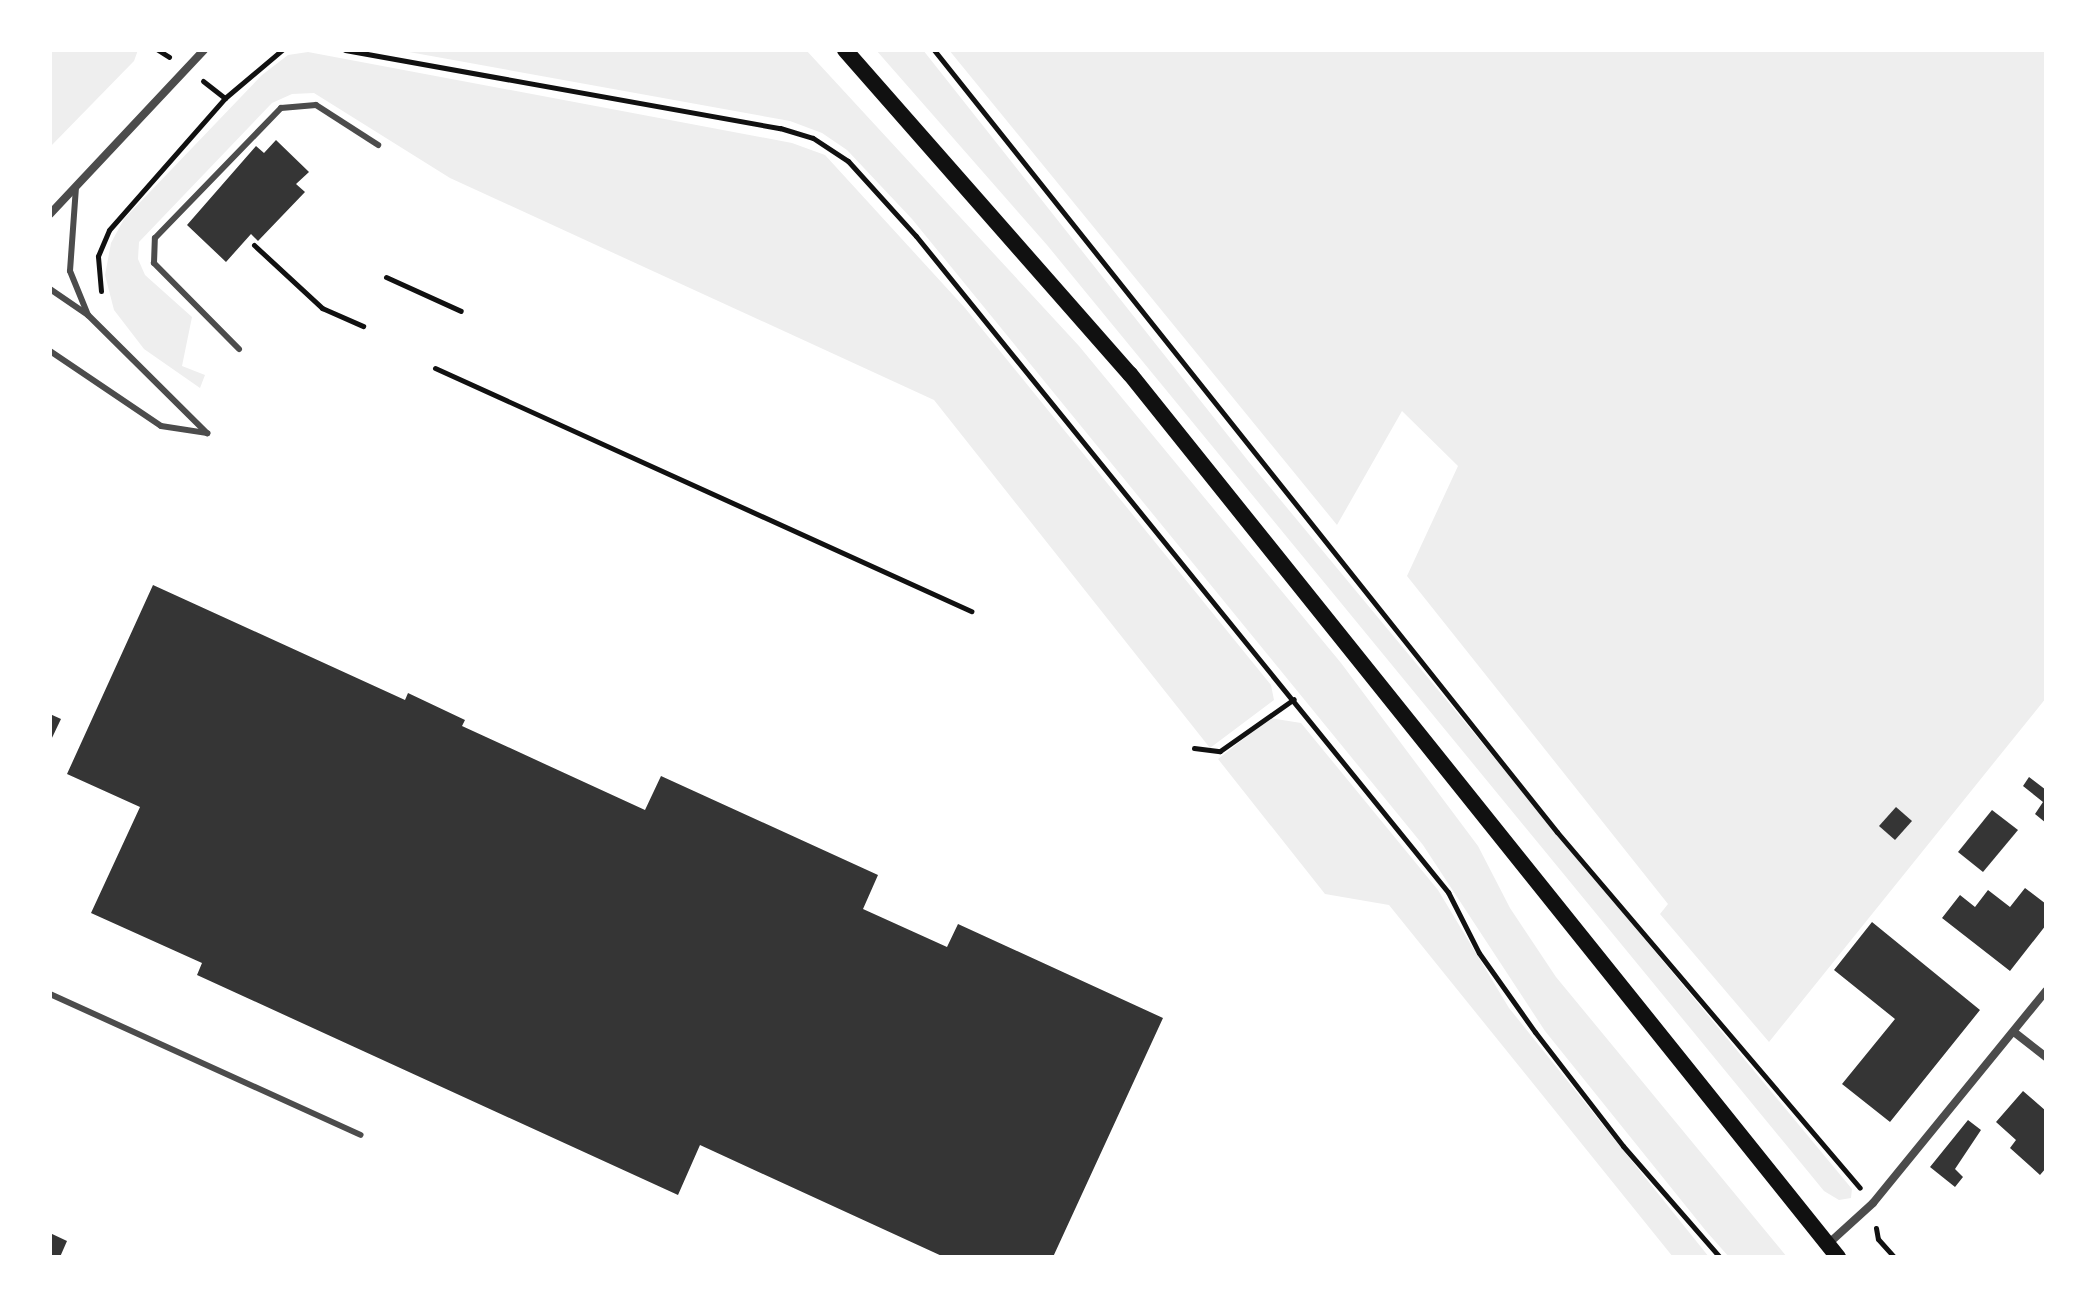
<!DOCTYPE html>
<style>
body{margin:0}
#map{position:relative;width:2096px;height:1307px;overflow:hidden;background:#fff;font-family:Montserrat,sans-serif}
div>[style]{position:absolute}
.green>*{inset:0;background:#eee}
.building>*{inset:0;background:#353535}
.path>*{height:5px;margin:-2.5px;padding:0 2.5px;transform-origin:2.5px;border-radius:2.5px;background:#111}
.service>*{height:6px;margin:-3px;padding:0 3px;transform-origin:3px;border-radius:3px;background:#4c4c4c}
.minor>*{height:8px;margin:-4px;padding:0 4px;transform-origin:4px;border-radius:4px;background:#4c4c4c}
.secondary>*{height:16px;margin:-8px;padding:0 8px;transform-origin:8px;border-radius:8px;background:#111}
span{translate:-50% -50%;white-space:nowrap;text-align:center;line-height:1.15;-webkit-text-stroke:6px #fff;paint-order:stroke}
.frame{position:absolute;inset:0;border:52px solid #fff;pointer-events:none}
</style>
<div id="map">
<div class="green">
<div style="clip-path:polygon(50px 50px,138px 50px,134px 61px,50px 147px)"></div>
<div style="clip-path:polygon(398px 50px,806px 50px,1079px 346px,1341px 663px,1478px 846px,1510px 908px,1556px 977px,1787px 1257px,1729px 1257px,1706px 1231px,1545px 1031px,1423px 845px,912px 219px,847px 150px,822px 133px,790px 121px)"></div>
<div style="clip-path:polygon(876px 50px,923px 50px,1249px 462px,1852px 1189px,1851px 1198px,1839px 1200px,1824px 1191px,1047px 245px)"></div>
<div style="clip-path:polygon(949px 50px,2046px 50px,2046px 698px,1769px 1042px,1660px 914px,1668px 904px,1407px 576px,1458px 466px,1402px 411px,1337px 525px)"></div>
<div style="clip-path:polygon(308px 52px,792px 143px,825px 155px,965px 308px,1271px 685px,1274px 700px,1210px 748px,934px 400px,450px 178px,314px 93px,292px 94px,272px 103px,139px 242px,138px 259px,145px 275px,192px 317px,182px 366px,205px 375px,200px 388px,144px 349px,114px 310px,105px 275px,111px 243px,124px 219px,262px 75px,288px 55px)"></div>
<div style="clip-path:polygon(1270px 718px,1301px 723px,1438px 890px,1509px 1008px,1709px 1257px,1673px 1257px,1389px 905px,1325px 894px,1218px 759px)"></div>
</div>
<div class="building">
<div style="clip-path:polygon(276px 140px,309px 172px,296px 184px,305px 192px,258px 241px,251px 234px,226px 262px,187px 225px,256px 146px,264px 153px)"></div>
<div style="clip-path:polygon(153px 585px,405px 700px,408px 693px,465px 720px,462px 726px,645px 810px,661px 776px,878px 875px,863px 909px,947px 947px,958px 924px,1163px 1018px,1053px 1257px,944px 1257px,700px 1145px,678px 1195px,197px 975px,202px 963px,91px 913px,140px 807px,67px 774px)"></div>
<div style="clip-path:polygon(50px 714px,61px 719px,50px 742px)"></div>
<div style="clip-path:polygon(2029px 777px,2046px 790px,2046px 823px,2035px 814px,2043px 802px,2023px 786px)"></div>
<div style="clip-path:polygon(1896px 807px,1912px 821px,1895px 840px,1879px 826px)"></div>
<div style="clip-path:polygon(1992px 810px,2018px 830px,1983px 872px,1958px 852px)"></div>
<div style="clip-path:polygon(2025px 888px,2046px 904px,2046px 925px,2010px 971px,1942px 918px,1960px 895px,1975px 907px,1988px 890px,2010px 907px)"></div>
<div style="clip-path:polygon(1872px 922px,1980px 1010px,1890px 1122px,1842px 1084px,1895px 1019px,1834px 970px)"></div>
<div style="clip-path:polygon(2023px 1091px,2046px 1111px,2046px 1168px,2040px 1175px,2010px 1148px,2016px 1140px,1996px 1122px)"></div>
<div style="clip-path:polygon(1968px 1120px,1981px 1130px,1955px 1169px,1963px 1177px,1955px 1187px,1930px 1167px)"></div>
<div style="clip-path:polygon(50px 1233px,67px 1241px,60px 1257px,50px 1257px)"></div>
</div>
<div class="path">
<div style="left:158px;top:50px;width:13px;rotate:32deg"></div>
<div style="left:345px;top:50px;width:442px;rotate:10.2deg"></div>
<div style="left:780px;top:128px;width:34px;rotate:17deg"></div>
<div style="left:813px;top:138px;width:42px;rotate:33.3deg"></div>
<div style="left:848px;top:161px;width:101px;rotate:47.8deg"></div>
<div style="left:916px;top:236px;width:845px;rotate:50.96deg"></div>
<div style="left:1448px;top:892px;width:68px;rotate:63.1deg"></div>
<div style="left:1479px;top:953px;width:97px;rotate:54.7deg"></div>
<div style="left:1535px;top:1032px;width:144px;rotate:52.3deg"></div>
<div style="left:1623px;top:1146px;width:147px;rotate:48.9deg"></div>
<div style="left:934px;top:50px;width:1000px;rotate:51.46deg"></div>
<div style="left:1557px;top:832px;width:467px;rotate:49.6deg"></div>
<div style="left:203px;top:81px;width:28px;rotate:38deg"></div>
<div style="left:225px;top:98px;width:75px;rotate:-40.1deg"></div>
<div style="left:254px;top:245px;width:93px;rotate:42.8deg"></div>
<div style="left:322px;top:308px;width:45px;rotate:23.7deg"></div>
<div style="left:386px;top:277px;width:82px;rotate:24.4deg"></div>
<div style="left:101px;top:291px;width:35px;rotate:-95deg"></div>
<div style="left:98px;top:256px;width:28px;rotate:-67deg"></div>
<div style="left:109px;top:230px;width:176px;rotate:-48.7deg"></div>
<div style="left:435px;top:368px;width:589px;rotate:24.39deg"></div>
<div style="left:1194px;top:748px;width:26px;rotate:7deg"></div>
<div style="left:1220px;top:751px;width:90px;rotate:-35.1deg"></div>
<div style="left:1876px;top:1228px;width:11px;rotate:80deg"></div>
<div style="left:1878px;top:1239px;width:24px;rotate:48deg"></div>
</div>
<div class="service">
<div style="left:76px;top:187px;width:84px;rotate:94.1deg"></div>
<div style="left:70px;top:271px;width:48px;rotate:67.8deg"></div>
<div style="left:50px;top:289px;width:46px;rotate:34.4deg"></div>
<div style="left:88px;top:315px;width:168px;rotate:44.8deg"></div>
<div style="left:239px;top:349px;width:121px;rotate:-134.7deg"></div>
<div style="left:154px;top:263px;width:25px;rotate:-88deg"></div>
<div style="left:155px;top:238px;width:181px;rotate:-45.9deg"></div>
<div style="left:281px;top:108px;width:35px;rotate:-5deg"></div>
<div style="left:316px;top:105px;width:74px;rotate:32.8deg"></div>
<div style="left:50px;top:351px;width:134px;rotate:34deg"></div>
<div style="left:161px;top:426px;width:47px;rotate:8.7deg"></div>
<div style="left:50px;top:994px;width:341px;rotate:24.4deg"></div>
</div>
<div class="minor">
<div style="left:50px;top:214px;width:225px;rotate:-46.8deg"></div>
<div style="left:2014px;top:1032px;width:41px;rotate:38deg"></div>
<div style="left:1828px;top:1244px;width:61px;rotate:-42.3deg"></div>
<div style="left:1873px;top:1203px;width:274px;rotate:-50.8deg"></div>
</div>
<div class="secondary">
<div style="left:845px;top:50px;width:432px;rotate:48.7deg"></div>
<div style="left:1130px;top:374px;width:1132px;rotate:51.28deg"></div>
</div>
<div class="frame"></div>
</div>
